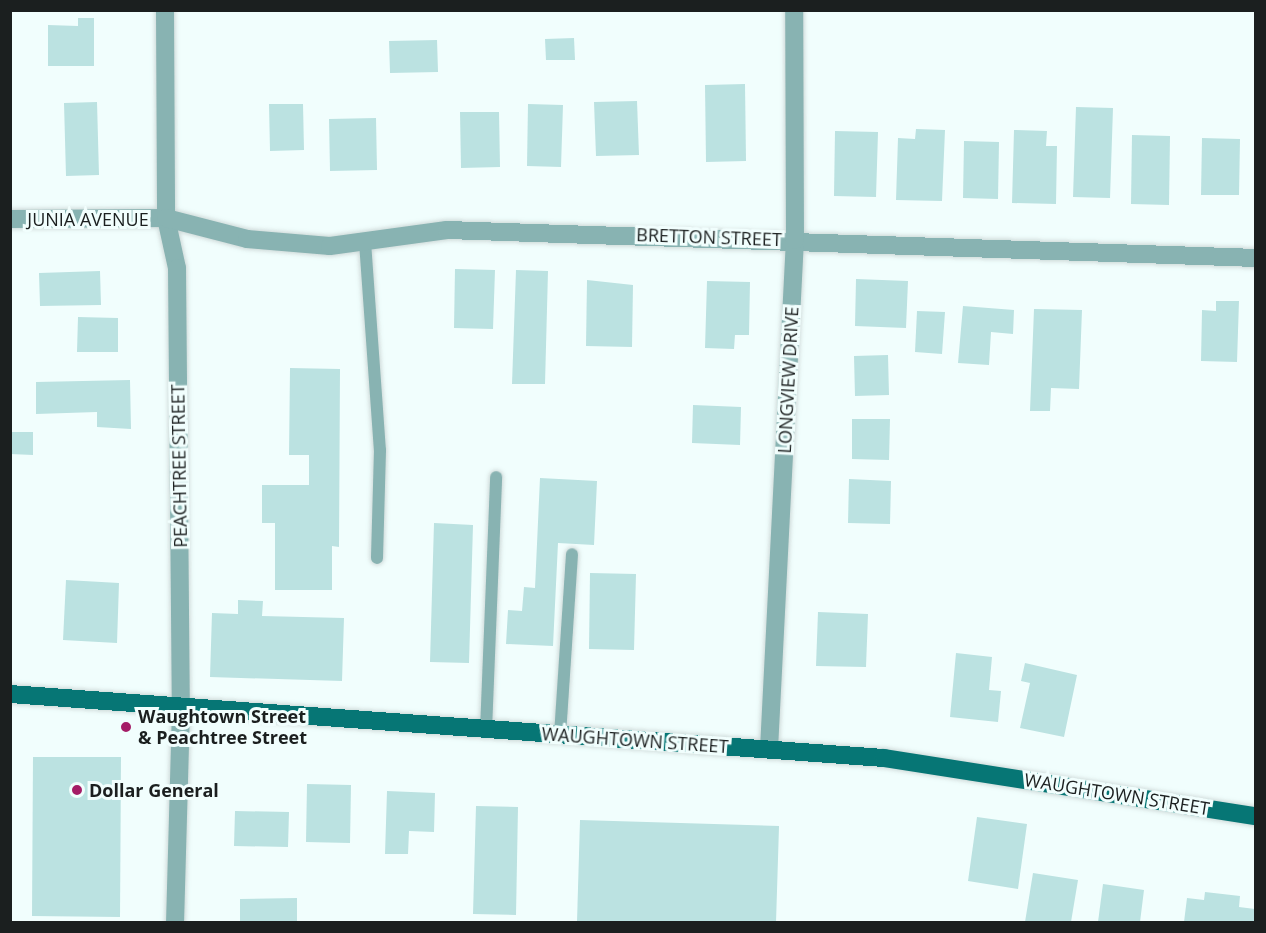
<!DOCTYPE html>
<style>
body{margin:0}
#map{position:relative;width:1266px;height:933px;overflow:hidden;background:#f1fefd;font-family:"Open Sans",sans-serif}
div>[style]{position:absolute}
.building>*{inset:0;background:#bbe2e1}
.roads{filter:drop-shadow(0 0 2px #cfdad9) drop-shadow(0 0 2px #cfdad9)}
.service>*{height:12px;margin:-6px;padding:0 6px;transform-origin:6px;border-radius:6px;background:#88b3b2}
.minor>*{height:18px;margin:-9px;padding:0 9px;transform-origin:9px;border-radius:9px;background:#88b3b2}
.primary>*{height:18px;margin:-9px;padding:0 9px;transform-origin:9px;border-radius:9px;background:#067675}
.dots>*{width:16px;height:16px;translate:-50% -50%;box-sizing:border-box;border:3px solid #f1fefd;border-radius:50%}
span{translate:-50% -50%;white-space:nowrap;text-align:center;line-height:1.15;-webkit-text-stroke:6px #f1fefd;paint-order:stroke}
.street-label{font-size:18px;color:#1b1f1f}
.poi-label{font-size:18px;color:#1b1f1f;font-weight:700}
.left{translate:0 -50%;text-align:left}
.frame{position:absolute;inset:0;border:12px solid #1b1f1f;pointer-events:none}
</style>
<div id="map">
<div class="building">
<div style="clip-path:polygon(78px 18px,94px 18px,94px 66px,48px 66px,48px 25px,78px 26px)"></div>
<div style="clip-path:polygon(574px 38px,575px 60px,546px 60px,545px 39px)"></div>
<div style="clip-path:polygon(437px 40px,438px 72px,390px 73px,389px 41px)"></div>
<div style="clip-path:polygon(745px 84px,746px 161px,706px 162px,705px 85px)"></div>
<div style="clip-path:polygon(637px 101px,639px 155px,596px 156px,594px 102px)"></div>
<div style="clip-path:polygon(97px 102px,99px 175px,66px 176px,64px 103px)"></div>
<div style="clip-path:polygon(269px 104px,303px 104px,304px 150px,270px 151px)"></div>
<div style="clip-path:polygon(528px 104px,563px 105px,561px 167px,527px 166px)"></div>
<div style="clip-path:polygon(1076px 107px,1113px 108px,1110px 198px,1073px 197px)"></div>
<div style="clip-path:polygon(460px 112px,499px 112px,500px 167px,461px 168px)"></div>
<div style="clip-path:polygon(376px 118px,377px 170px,330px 171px,329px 119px)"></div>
<div style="clip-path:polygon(916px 129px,945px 130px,942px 201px,896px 200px,898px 138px,915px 139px)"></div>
<div style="clip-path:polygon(1014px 130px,1047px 131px,1046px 146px,1057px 146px,1056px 204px,1012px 203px)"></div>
<div style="clip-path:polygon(835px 131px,878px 132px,876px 197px,834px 196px)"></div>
<div style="clip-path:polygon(1132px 135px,1170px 136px,1169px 205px,1131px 204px)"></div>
<div style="clip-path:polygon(1202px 138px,1240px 139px,1239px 195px,1201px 195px)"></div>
<div style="clip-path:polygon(964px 141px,999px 142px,998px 199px,963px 198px)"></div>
<div style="clip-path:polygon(455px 269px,495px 270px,493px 329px,454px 328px)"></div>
<div style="clip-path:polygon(516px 270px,548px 271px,545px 384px,512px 384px)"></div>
<div style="clip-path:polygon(100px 271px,101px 305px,40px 306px,39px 273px)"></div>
<div style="clip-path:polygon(856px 279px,908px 281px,906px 328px,855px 326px)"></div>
<div style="clip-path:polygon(587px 280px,633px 285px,632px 347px,586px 346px)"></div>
<div style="clip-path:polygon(707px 281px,750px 282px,749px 335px,735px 335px,734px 349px,705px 348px)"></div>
<div style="clip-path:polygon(1216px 301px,1239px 301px,1237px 362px,1201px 361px,1202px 310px,1216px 311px)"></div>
<div style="clip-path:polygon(963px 306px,1014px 310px,1013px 334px,991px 332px,989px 365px,958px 363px)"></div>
<div style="clip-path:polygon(1034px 309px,1082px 310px,1079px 389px,1051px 388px,1050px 411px,1030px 411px)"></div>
<div style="clip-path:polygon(917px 311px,945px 312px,942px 354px,915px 352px)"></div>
<div style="clip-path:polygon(78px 317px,118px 318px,118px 352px,77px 352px)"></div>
<div style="clip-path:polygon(888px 355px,889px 395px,855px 396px,854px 356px)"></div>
<div style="clip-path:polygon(290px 368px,340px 369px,339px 547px,332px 546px,332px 590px,275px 590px,275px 523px,262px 523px,262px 485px,309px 485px,309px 455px,289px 455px)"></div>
<div style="clip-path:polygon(130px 380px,131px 429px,97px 427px,97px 412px,36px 414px,36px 382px)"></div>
<div style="clip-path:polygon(693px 405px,741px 407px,740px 445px,692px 443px)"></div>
<div style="clip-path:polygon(852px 419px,890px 419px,889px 460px,852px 459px)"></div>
<div style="clip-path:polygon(10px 432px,33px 432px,33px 455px,10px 454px)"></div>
<div style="clip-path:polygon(540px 478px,597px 481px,594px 545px,558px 543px,553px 646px,506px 644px,508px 610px,522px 611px,524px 587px,535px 588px)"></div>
<div style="clip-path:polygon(849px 479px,891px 481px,890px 524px,848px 523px)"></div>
<div style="clip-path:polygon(434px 523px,473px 525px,469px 663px,430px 662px)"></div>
<div style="clip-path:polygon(590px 573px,636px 574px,634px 650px,589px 649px)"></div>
<div style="clip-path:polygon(66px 580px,119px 583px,117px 643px,63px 640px)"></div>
<div style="clip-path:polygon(238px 600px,263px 601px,262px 616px,344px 618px,342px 681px,210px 677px,212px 613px,238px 614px)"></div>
<div style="clip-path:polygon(818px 612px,868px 614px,866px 667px,816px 666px)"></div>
<div style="clip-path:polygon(956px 653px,992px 657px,989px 690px,1001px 691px,998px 722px,950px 717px)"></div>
<div style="clip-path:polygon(1025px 663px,1077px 675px,1064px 737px,1020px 728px,1030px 683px,1021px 681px)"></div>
<div style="clip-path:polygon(33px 757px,121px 757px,120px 917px,32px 916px)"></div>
<div style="clip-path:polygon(307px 784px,351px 785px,350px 843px,306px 842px)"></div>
<div style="clip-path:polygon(387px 791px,435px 793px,434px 832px,409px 831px,408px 854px,385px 854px)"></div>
<div style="clip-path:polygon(476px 806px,518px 807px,516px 915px,473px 914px)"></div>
<div style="clip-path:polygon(235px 811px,289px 812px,288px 847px,234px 846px)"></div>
<div style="clip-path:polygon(977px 817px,1027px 824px,1018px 889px,968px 881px)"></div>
<div style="clip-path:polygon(580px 820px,779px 826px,776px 922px,577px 922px)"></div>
<div style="clip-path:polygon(1033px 873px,1078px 880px,1071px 922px,1025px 922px)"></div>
<div style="clip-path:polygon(1103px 884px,1144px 890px,1140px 922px,1098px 922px)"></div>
<div style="clip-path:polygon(1205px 892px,1240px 896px,1239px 907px,1255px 909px,1254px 922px,1184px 922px,1187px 898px,1204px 900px)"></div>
<div style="clip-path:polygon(297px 898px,297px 922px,240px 922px,240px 899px)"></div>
</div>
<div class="roads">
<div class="service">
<div style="left:365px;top:242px;width:209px;rotate:85.9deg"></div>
<div style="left:380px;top:450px;width:108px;rotate:91.6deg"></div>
<div style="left:486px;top:730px;width:253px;rotate:-87.7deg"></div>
<div style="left:560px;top:735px;width:181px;rotate:-86.2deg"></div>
</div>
<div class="minor">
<div style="left:165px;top:10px;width:208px;rotate:89.7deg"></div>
<div style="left:166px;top:218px;width:51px;rotate:77.6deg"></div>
<div style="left:177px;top:268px;width:441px;rotate:89.5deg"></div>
<div style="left:181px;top:709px;width:213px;rotate:91.6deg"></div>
<div style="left:10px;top:219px;width:156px;rotate:-0.4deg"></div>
<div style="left:166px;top:218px;width:84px;rotate:14.5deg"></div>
<div style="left:247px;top:239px;width:83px;rotate:4.8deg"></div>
<div style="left:330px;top:246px;width:118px;rotate:-7.8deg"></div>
<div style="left:447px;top:230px;width:809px;rotate:1.98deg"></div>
<div style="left:769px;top:749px;width:510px;rotate:-87.08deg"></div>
<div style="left:795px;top:240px;width:230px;rotate:-90.2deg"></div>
</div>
<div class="primary">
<div style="left:10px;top:694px;width:876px;rotate:4.19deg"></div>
<div style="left:884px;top:758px;width:376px;rotate:8.9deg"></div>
</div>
</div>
<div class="dots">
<div style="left:126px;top:727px;background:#a41c66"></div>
<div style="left:77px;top:790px;background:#a41c66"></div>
</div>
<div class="street-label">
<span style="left:88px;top:219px">JUNIA AVENUE</span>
<span style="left:709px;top:237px;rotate:2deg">BRETTON STREET</span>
<span style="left:788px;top:380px;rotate:-87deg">LONGVIEW DRIVE</span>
<span style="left:179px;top:466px;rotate:-91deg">PEACHTREE STREET</span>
<span style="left:635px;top:740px;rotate:4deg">WAUGHTOWN STREET</span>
<span style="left:1117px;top:794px;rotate:9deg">WAUGHTOWN STREET</span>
</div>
<div class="poi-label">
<span class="left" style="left:138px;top:727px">Waughtown Street<br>&amp; Peachtree Street</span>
<span class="left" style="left:89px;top:790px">Dollar General</span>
</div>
<div class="frame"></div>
</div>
